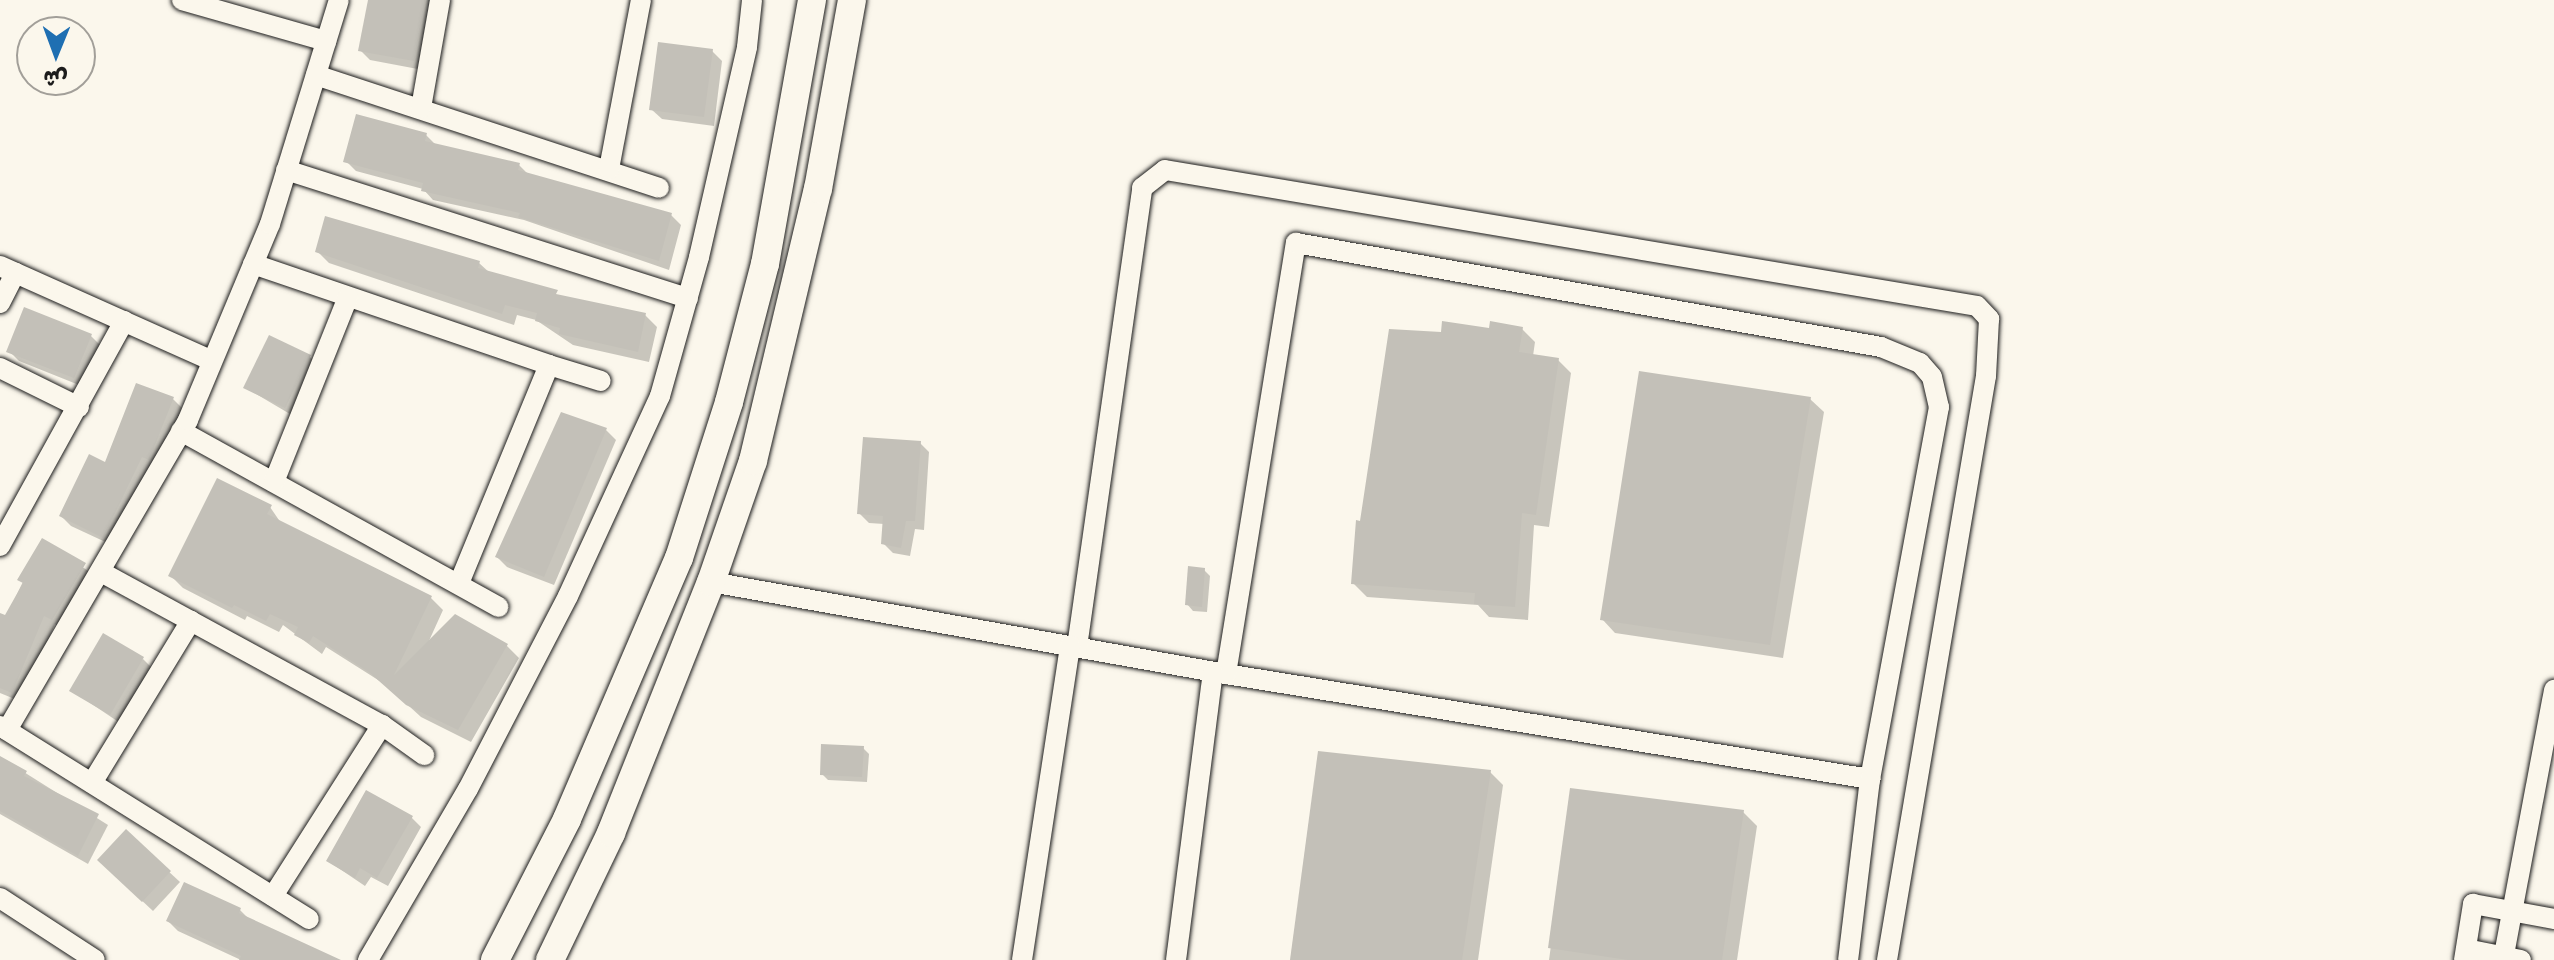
<!DOCTYPE html>
<meta charset="utf-8">
<style>
body{margin:0}
#map{position:relative;width:2554px;height:960px;overflow:hidden;background:#fbf7ec;font-family:"Comic Neue","Playpen Sans Arabic",sans-serif}
div>[style]{position:absolute}
.shadow>*{inset:0;background:#0003}
.building>*{inset:0;background:#c3c0b8}
.roads{filter:drop-shadow(0 0 2px #1c1c1c) drop-shadow(0 0 2px #1c1c1c)}
.street>*{height:20px;margin:-10px;padding:0 10px;transform-origin:10px;border-radius:10px;background:#fbf7ec}
.secondary>*{height:28px;margin:-14px;padding:0 14px;transform-origin:14px;border-radius:14px;background:#fbf7ec}
span{translate:-50% -50%;white-space:nowrap;text-align:center;line-height:1.15;-webkit-text-stroke:7px #fbf7ec;paint-order:stroke}
.north{position:absolute;left:16px;top:16px;width:80px;height:80px;box-sizing:border-box;background:#fbf7ec;border:2px solid #a29f99;border-radius:50%;rotate:181deg;font-size:22px;font-weight:700;line-height:32px;text-align:center;color:#1c1c1c}
.north::after{content:'';display:block;margin:auto;width:28px;height:36px;background:#1f6fb2;clip-path:polygon(50% 0,100% 100%,50% 72%,0 100%)}
</style>
<div id="map">
<div class="shadow">
<div style="clip-path:polygon(370px 0,436px 0,423px 70px,370px 60px,360px 50px)"></div>
<div style="clip-path:polygon(712px 51px,722px 61px,714px 126px,662px 119px,651px 109px)"></div>
<div style="clip-path:polygon(426px 135px,437px 146px,519px 165px,529px 175px,671px 215px,681px 225px,669px 270px,524px 220px,433px 200px,423px 189px,356px 171px,346px 161px)"></div>
<div style="clip-path:polygon(317px 251px,479px 263px,490px 273px,562px 297px,645px 315px,657px 327px,649px 362px,573px 345px,536px 320px,517px 315px,514px 325px,329px 263px)"></div>
<div style="clip-path:polygon(1522px 329px,1535px 342px,1533px 356px,1558px 360px,1571px 373px,1549px 527px,1534px 525px,1528px 620px,1489px 617px,1478px 605px,1367px 597px,1353px 583px,1362px 523px,1442px 334px)"></div>
<div style="clip-path:polygon(90px 335px,100px 345px,84px 387px,19px 361px,9px 351px)"></div>
<div style="clip-path:polygon(310px 357px,320px 367px,295px 417px,246px 388px)"></div>
<div style="clip-path:polygon(173px 399px,183px 409px,114px 546px,71px 526px,61px 516px)"></div>
<div style="clip-path:polygon(1810px 399px,1824px 412px,1783px 658px,1615px 633px,1602px 619px)"></div>
<div style="clip-path:polygon(606px 430px,616px 440px,554px 585px,507px 567px,497px 557px)"></div>
<div style="clip-path:polygon(920px 443px,929px 452px,924px 530px,915px 529px,910px 556px,893px 553px,883px 543px,884px 524px,869px 523px,859px 513px)"></div>
<div style="clip-path:polygon(270px 507px,281px 523px,431px 598px,443px 610px,428px 643px,506px 645px,519px 658px,471px 742px,421px 717px,386px 685px,326px 647px,322px 654px,283px 625px,279px 632px,247px 616px,245px 620px,183px 588px,170px 575px)"></div>
<div style="clip-path:polygon(43px 540px,94px 575px,62px 629px,55px 624px,22px 702px,0 693px,0 615px,6px 617px)"></div>
<div style="clip-path:polygon(1204px 570px,1210px 576px,1207px 612px,1193px 611px,1187px 604px)"></div>
<div style="clip-path:polygon(143px 659px,153px 669px,120px 723px,71px 690px)"></div>
<div style="clip-path:polygon(863px 748px,869px 754px,867px 782px,828px 780px,822px 774px)"></div>
<div style="clip-path:polygon(0 757px,108px 825px,88px 864px,0 814px)"></div>
<div style="clip-path:polygon(1490px 772px,1503px 785px,1478px 960px,1293px 960px)"></div>
<div style="clip-path:polygon(1572px 791px,1743px 812px,1757px 826px,1737px 960px,1549px 960px)"></div>
<div style="clip-path:polygon(411px 817px,421px 827px,388px 886px,371px 877px,365px 886px,328px 861px)"></div>
<div style="clip-path:polygon(126px 832px,180px 882px,153px 911px,109px 870px)"></div>
<div style="clip-path:polygon(240px 910px,250px 920px,326px 960px,241px 960px,178px 931px,168px 921px)"></div>
</div>
<div class="building">
<div style="clip-path:polygon(368px 0,425px 0,414px 61px,358px 51px)"></div>
<div style="clip-path:polygon(658px 42px,713px 49px,704px 117px,649px 110px)"></div>
<div style="clip-path:polygon(356px 114px,427px 133px,425px 141px,520px 163px,518px 170px,672px 213px,659px 261px,518px 217px,520px 213px,421px 191px,423px 183px,343px 162px)"></div>
<div style="clip-path:polygon(325px 216px,480px 261px,478px 268px,558px 290px,556px 294px,646px 313px,638px 352px,559px 334px,560px 328px,535px 321px,537px 313px,505px 305px,502px 314px,315px 252px)"></div>
<div style="clip-path:polygon(24px 307px,92px 334px,74px 378px,6px 352px)"></div>
<div style="clip-path:polygon(1442px 321px,1489px 328px,1490px 321px,1523px 327px,1519px 352px,1559px 358px,1536px 515px,1522px 513px,1515px 607px,1474px 604px,1475px 593px,1351px 584px,1356px 520px,1360px 521px,1389px 329px,1441px 332px)"></div>
<div style="clip-path:polygon(269px 335px,311px 355px,285px 408px,243px 388px)"></div>
<div style="clip-path:polygon(1639px 371px,1811px 397px,1770px 645px,1600px 620px)"></div>
<div style="clip-path:polygon(136px 383px,174px 397px,149px 460px,142px 457px,103px 538px,59px 516px,89px 454px,105px 462px)"></div>
<div style="clip-path:polygon(561px 412px,607px 428px,544px 577px,495px 557px)"></div>
<div style="clip-path:polygon(863px 437px,921px 441px,915px 521px,906px 521px,901px 548px,881px 544px,883px 516px,857px 514px)"></div>
<div style="clip-path:polygon(217px 478px,272px 505px,267px 514px,432px 596px,394px 675px,455px 614px,508px 644px,458px 730px,406px 705px,370px 673px,313px 636px,309px 643px,294px 635px,298px 627px,270px 614px,266px 621px,234px 605px,232px 608px,168px 576px)"></div>
<div style="clip-path:polygon(42px 538px,86px 563px,52px 620px,44px 616px,12px 693px,0 688px,0 613px,5px 615px,23px 583px,17px 580px)"></div>
<div style="clip-path:polygon(1188px 566px,1205px 568px,1202px 607px,1185px 605px)"></div>
<div style="clip-path:polygon(103px 633px,144px 657px,110px 715px,69px 691px)"></div>
<div style="clip-path:polygon(821px 744px,864px 746px,862px 777px,820px 775px)"></div>
<div style="clip-path:polygon(1318px 751px,1491px 770px,1462px 960px,1290px 960px)"></div>
<div style="clip-path:polygon(0 756px,27px 771px,24px 776px,99px 814px,78px 856px,0 811px)"></div>
<div style="clip-path:polygon(1570px 788px,1744px 810px,1722px 960px,1628px 960px,1548px 948px)"></div>
<div style="clip-path:polygon(366px 790px,413px 816px,377px 878px,360px 868px,355px 878px,326px 861px)"></div>
<div style="clip-path:polygon(126px 829px,171px 871px,142px 902px,97px 860px)"></div>
<div style="clip-path:polygon(184px 882px,241px 908px,239px 913px,341px 960px,239px 960px,241px 956px,166px 921px)"></div>
</div>
<div class="roads">
<div class="street">
<div style="left:182px;top:0;width:150px;rotate:15.9deg"></div>
<div style="left:316px;top:75px;width:361px;rotate:18.2deg"></div>
<div style="left:421px;top:108px;width:110px;rotate:-80deg"></div>
<div style="left:609px;top:169px;width:172px;rotate:-79.3deg"></div>
<div style="left:286px;top:170px;width:422px;rotate:17.7deg"></div>
<div style="left:253px;top:264px;width:313px;rotate:18.8deg"></div>
<div style="left:549px;top:365px;width:236px;rotate:112.4deg"></div>
<div style="left:0;top:266px;width:232px;rotate:24.1deg"></div>
<div style="left:0;top:303px;width:34px;rotate:-63deg"></div>
<div style="left:549px;top:365px;width:54px;rotate:17.1deg"></div>
<div style="left:0;top:368px;width:88px;rotate:26.3deg"></div>
<div style="left:181px;top:431px;width:363px;rotate:29deg"></div>
<div style="left:274px;top:482px;width:199px;rotate:-68.2deg"></div>
<div style="left:0;top:546px;width:257px;rotate:-61.1deg"></div>
<div style="left:101px;top:572px;width:320px;rotate:28.6deg"></div>
<div style="left:382px;top:725px;width:52px;rotate:35.5deg"></div>
<div style="left:711px;top:582px;width:523px;rotate:10.13deg"></div>
<div style="left:1226px;top:674px;width:653px;rotate:9.26deg"></div>
<div style="left:1077px;top:647px;width:464px;rotate:-81.9deg"></div>
<div style="left:1142px;top:188px;width:29px;rotate:-38deg"></div>
<div style="left:1165px;top:170px;width:823px;rotate:9.51deg"></div>
<div style="left:1977px;top:306px;width:18px;rotate:47deg"></div>
<div style="left:1989px;top:319px;width:57px;rotate:93deg"></div>
<div style="left:1986px;top:376px;width:592px;rotate:99.62deg"></div>
<div style="left:1226px;top:674px;width:437px;rotate:-80.8deg"></div>
<div style="left:1296px;top:243px;width:594px;rotate:10.08deg"></div>
<div style="left:1881px;top:347px;width:42px;rotate:22.3deg"></div>
<div style="left:1920px;top:363px;width:18px;rotate:49deg"></div>
<div style="left:1932px;top:377px;width:31px;rotate:77deg"></div>
<div style="left:1939px;top:407px;width:378px;rotate:100.5deg"></div>
<div style="left:1870px;top:779px;width:182px;rotate:96.9deg"></div>
<div style="left:0;top:726px;width:364px;rotate:32deg"></div>
<div style="left:7px;top:730px;width:359px;rotate:-59.7deg"></div>
<div style="left:188px;top:420px;width:212px;rotate:-67.3deg"></div>
<div style="left:270px;top:224px;width:234px;rotate:-72.9deg"></div>
<div style="left:92px;top:783px;width:190px;rotate:-58.6deg"></div>
<div style="left:273px;top:896px;width:203px;rotate:-57.5deg"></div>
<div style="left:0;top:898px;width:113px;rotate:33.1deg"></div>
<div style="left:2466px;top:949px;width:56px;rotate:11.3deg"></div>
<div style="left:368px;top:960px;width:198px;rotate:-59.7deg"></div>
<div style="left:468px;top:789px;width:217px;rotate:-62.6deg"></div>
<div style="left:568px;top:596px;width:220px;rotate:-65.3deg"></div>
<div style="left:660px;top:396px;width:144px;rotate:-74.3deg"></div>
<div style="left:699px;top:257px;width:215px;rotate:-77.1deg"></div>
<div style="left:747px;top:47px;width:47px;rotate:-83.9deg"></div>
<div style="left:1022px;top:960px;width:318px;rotate:-81.3deg"></div>
<div style="left:1176px;top:960px;width:290px;rotate:-82.7deg"></div>
<div style="left:2464px;top:960px;width:57px;rotate:-80.9deg"></div>
<div style="left:2473px;top:904px;width:82px;rotate:10.5deg"></div>
<div style="left:2503px;top:960px;width:275px;rotate:-79.3deg"></div>
</div>
<div class="secondary">
<div style="left:495px;top:960px;width:158px;rotate:-62.9deg"></div>
<div style="left:567px;top:819px;width:284px;rotate:-66.8deg"></div>
<div style="left:679px;top:558px;width:164px;rotate:-72.2deg"></div>
<div style="left:729px;top:402px;width:143px;rotate:-75.4deg"></div>
<div style="left:765px;top:264px;width:268px;rotate:-79.9deg"></div>
<div style="left:550px;top:960px;width:141px;rotate:-64.3deg"></div>
<div style="left:611px;top:833px;width:270px;rotate:-68.3deg"></div>
<div style="left:711px;top:582px;width:128px;rotate:-70.9deg"></div>
<div style="left:753px;top:461px;width:280px;rotate:-76.6deg"></div>
<div style="left:818px;top:189px;width:192px;rotate:-79.8deg"></div>
</div>
</div>
<div class="north">ش</div>
</div>
